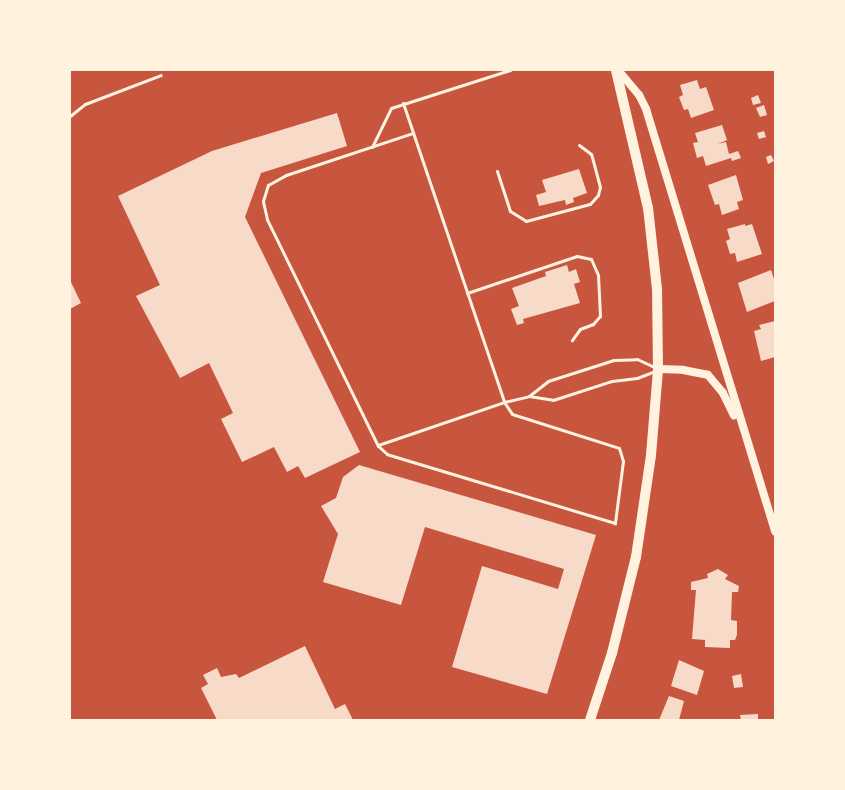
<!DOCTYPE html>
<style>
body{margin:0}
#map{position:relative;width:845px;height:790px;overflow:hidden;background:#c8553d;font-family:Karla,sans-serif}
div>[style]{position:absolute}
.building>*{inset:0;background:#f7dbc8}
.service>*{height:3px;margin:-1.5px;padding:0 1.5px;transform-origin:1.5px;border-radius:1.5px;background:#fff3e0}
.secondary>*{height:8px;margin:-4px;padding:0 4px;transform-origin:4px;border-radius:4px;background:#fff3e0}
.primary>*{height:10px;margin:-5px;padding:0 5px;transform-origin:5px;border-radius:5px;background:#fff3e0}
span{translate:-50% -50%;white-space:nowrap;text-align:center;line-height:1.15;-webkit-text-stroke:4px #fff3e0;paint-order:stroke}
.frame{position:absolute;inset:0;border:71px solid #fff3e0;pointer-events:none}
</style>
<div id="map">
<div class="building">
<div style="clip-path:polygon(697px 80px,700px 89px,706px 87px,714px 110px,691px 118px,688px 109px,684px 110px,679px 97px,683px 95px,680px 85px)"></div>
<div style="clip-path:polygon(758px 95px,761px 103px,753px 105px,751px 98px)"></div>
<div style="clip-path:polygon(764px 105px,767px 115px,760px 117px,756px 108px)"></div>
<div style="clip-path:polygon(337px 113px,347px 146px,261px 173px,245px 217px,360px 452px,305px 478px,298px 466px,287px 472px,274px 447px,242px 462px,221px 419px,233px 413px,209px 363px,180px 378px,136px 296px,160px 285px,118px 196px,212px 151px)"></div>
<div style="clip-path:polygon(722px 125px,727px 140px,718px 144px,726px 142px,729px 154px,738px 151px,741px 158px,732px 161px,731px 158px,706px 166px,703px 156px,697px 158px,693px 143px,698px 142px,695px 133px)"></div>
<div style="clip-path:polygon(764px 131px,766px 137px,759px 139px,757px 133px)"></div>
<div style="clip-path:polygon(771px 155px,774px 161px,768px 164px,766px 157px)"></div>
<div style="clip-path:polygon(579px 169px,587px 193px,573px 198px,574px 202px,566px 205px,565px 200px,539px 206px,536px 195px,546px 192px,542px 180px)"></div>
<div style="clip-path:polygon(736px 175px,743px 200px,737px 202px,739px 209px,722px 215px,719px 204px,715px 205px,708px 185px)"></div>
<div style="clip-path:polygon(745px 224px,745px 226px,752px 224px,762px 254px,737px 262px,735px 253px,730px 254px,726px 241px,730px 239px,727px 229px)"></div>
<div style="clip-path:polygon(567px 265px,569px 272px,576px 269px,580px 282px,574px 284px,580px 303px,523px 319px,524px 323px,517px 325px,511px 309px,519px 306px,512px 288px,546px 276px,545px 272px)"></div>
<div style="clip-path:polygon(771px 270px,775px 282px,775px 301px,747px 312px,738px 283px)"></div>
<div style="clip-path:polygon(70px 280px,81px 303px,70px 309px)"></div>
<div style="clip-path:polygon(775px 321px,775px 357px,761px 361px,754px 331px,761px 329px,759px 325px)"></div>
<div style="clip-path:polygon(359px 465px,596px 535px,547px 694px,452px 667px,482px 566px,558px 589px,564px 569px,425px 527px,401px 605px,323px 582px,338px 534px,321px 506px,336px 498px,343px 477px)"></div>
<div style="clip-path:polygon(718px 569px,728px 575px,725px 579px,739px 586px,738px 592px,732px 592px,731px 620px,737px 621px,737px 635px,735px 640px,730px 640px,730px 648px,705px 647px,705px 640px,692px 639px,696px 590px,691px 590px,691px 582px,708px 578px,707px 574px)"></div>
<div style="clip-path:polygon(305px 646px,335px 709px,345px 704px,353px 720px,217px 720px,201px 688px,208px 684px,203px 675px,217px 668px,221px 677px,236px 674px,239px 678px)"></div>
<div style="clip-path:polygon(679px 660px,704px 671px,697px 695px,671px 686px)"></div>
<div style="clip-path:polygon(741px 674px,743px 687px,734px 688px,732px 676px)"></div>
<div style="clip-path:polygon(669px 696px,684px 701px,679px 720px,659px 720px)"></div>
<div style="clip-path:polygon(758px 714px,758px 720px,741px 720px,740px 715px)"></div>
</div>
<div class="service">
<div style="left:403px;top:103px;width:316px;rotate:71.3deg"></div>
<div style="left:504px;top:402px;width:26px;rotate:-13deg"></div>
<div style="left:529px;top:396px;width:24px;rotate:9deg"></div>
<div style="left:553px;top:400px;width:62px;rotate:-17.9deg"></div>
<div style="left:612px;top:381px;width:25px;rotate:-7deg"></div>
<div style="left:637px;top:378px;width:19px;rotate:-21deg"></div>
<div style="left:70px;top:116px;width:19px;rotate:-39deg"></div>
<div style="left:85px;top:104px;width:81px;rotate:-20.9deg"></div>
<div style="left:372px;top:147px;width:43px;rotate:-64deg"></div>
<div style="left:391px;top:108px;width:125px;rotate:-17.7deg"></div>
<div style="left:497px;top:171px;width:42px;rotate:72deg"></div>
<div style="left:510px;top:211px;width:19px;rotate:32deg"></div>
<div style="left:526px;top:221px;width:66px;rotate:-14.9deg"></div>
<div style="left:590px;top:204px;width:12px;rotate:-48deg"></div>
<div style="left:598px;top:195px;width:8px;rotate:-76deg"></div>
<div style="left:600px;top:187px;width:34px;rotate:-105deg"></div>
<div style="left:591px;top:154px;width:15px;rotate:-143deg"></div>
<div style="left:467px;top:293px;width:116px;rotate:-18.6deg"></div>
<div style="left:577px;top:256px;width:14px;rotate:12deg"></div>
<div style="left:591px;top:259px;width:17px;rotate:66deg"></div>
<div style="left:598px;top:275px;width:41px;rotate:87.2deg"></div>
<div style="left:600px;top:316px;width:11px;rotate:131deg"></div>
<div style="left:593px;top:324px;width:14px;rotate:159deg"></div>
<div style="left:580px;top:329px;width:14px;rotate:126deg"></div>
<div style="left:529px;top:396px;width:24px;rotate:-38deg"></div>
<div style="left:548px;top:381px;width:69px;rotate:-17.7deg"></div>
<div style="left:614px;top:360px;width:23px;rotate:-2deg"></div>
<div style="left:637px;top:359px;width:21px;rotate:25deg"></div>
<div style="left:378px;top:445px;width:133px;rotate:-18.8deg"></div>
<div style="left:504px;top:402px;width:14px;rotate:56deg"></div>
<div style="left:512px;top:414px;width:112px;rotate:17.6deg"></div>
<div style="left:619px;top:448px;width:14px;rotate:73deg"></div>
<div style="left:623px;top:461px;width:63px;rotate:97.4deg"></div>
<div style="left:615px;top:523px;width:238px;rotate:-163.2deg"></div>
<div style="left:387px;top:454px;width:12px;rotate:-138deg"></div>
<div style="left:378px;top:446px;width:253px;rotate:-116.1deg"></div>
<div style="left:267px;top:219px;width:18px;rotate:-103deg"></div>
<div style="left:263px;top:201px;width:17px;rotate:-73deg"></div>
<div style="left:268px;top:185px;width:21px;rotate:-29deg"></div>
<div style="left:286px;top:175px;width:134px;rotate:-18.3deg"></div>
</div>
<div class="secondary">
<div style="left:618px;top:70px;width:33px;rotate:50deg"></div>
<div style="left:639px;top:95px;width:16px;rotate:63deg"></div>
<div style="left:646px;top:109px;width:442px;rotate:73deg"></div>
<div style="left:658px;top:369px;width:25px;rotate:2deg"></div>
<div style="left:683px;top:370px;width:25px;rotate:11deg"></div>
<div style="left:708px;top:375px;width:23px;rotate:50deg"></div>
<div style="left:723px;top:393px;width:25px;rotate:64deg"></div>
</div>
<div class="primary">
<div style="left:590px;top:720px;width:71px;rotate:-71.8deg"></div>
<div style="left:612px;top:653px;width:99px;rotate:-76deg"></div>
<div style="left:636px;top:557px;width:103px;rotate:-81.6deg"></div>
<div style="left:651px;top:455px;width:86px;rotate:-85.3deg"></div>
<div style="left:658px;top:369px;width:80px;rotate:-90.7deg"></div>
<div style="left:657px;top:289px;width:81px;rotate:-96.3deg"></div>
<div style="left:648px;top:208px;width:142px;rotate:-103.1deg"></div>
</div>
<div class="frame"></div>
</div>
